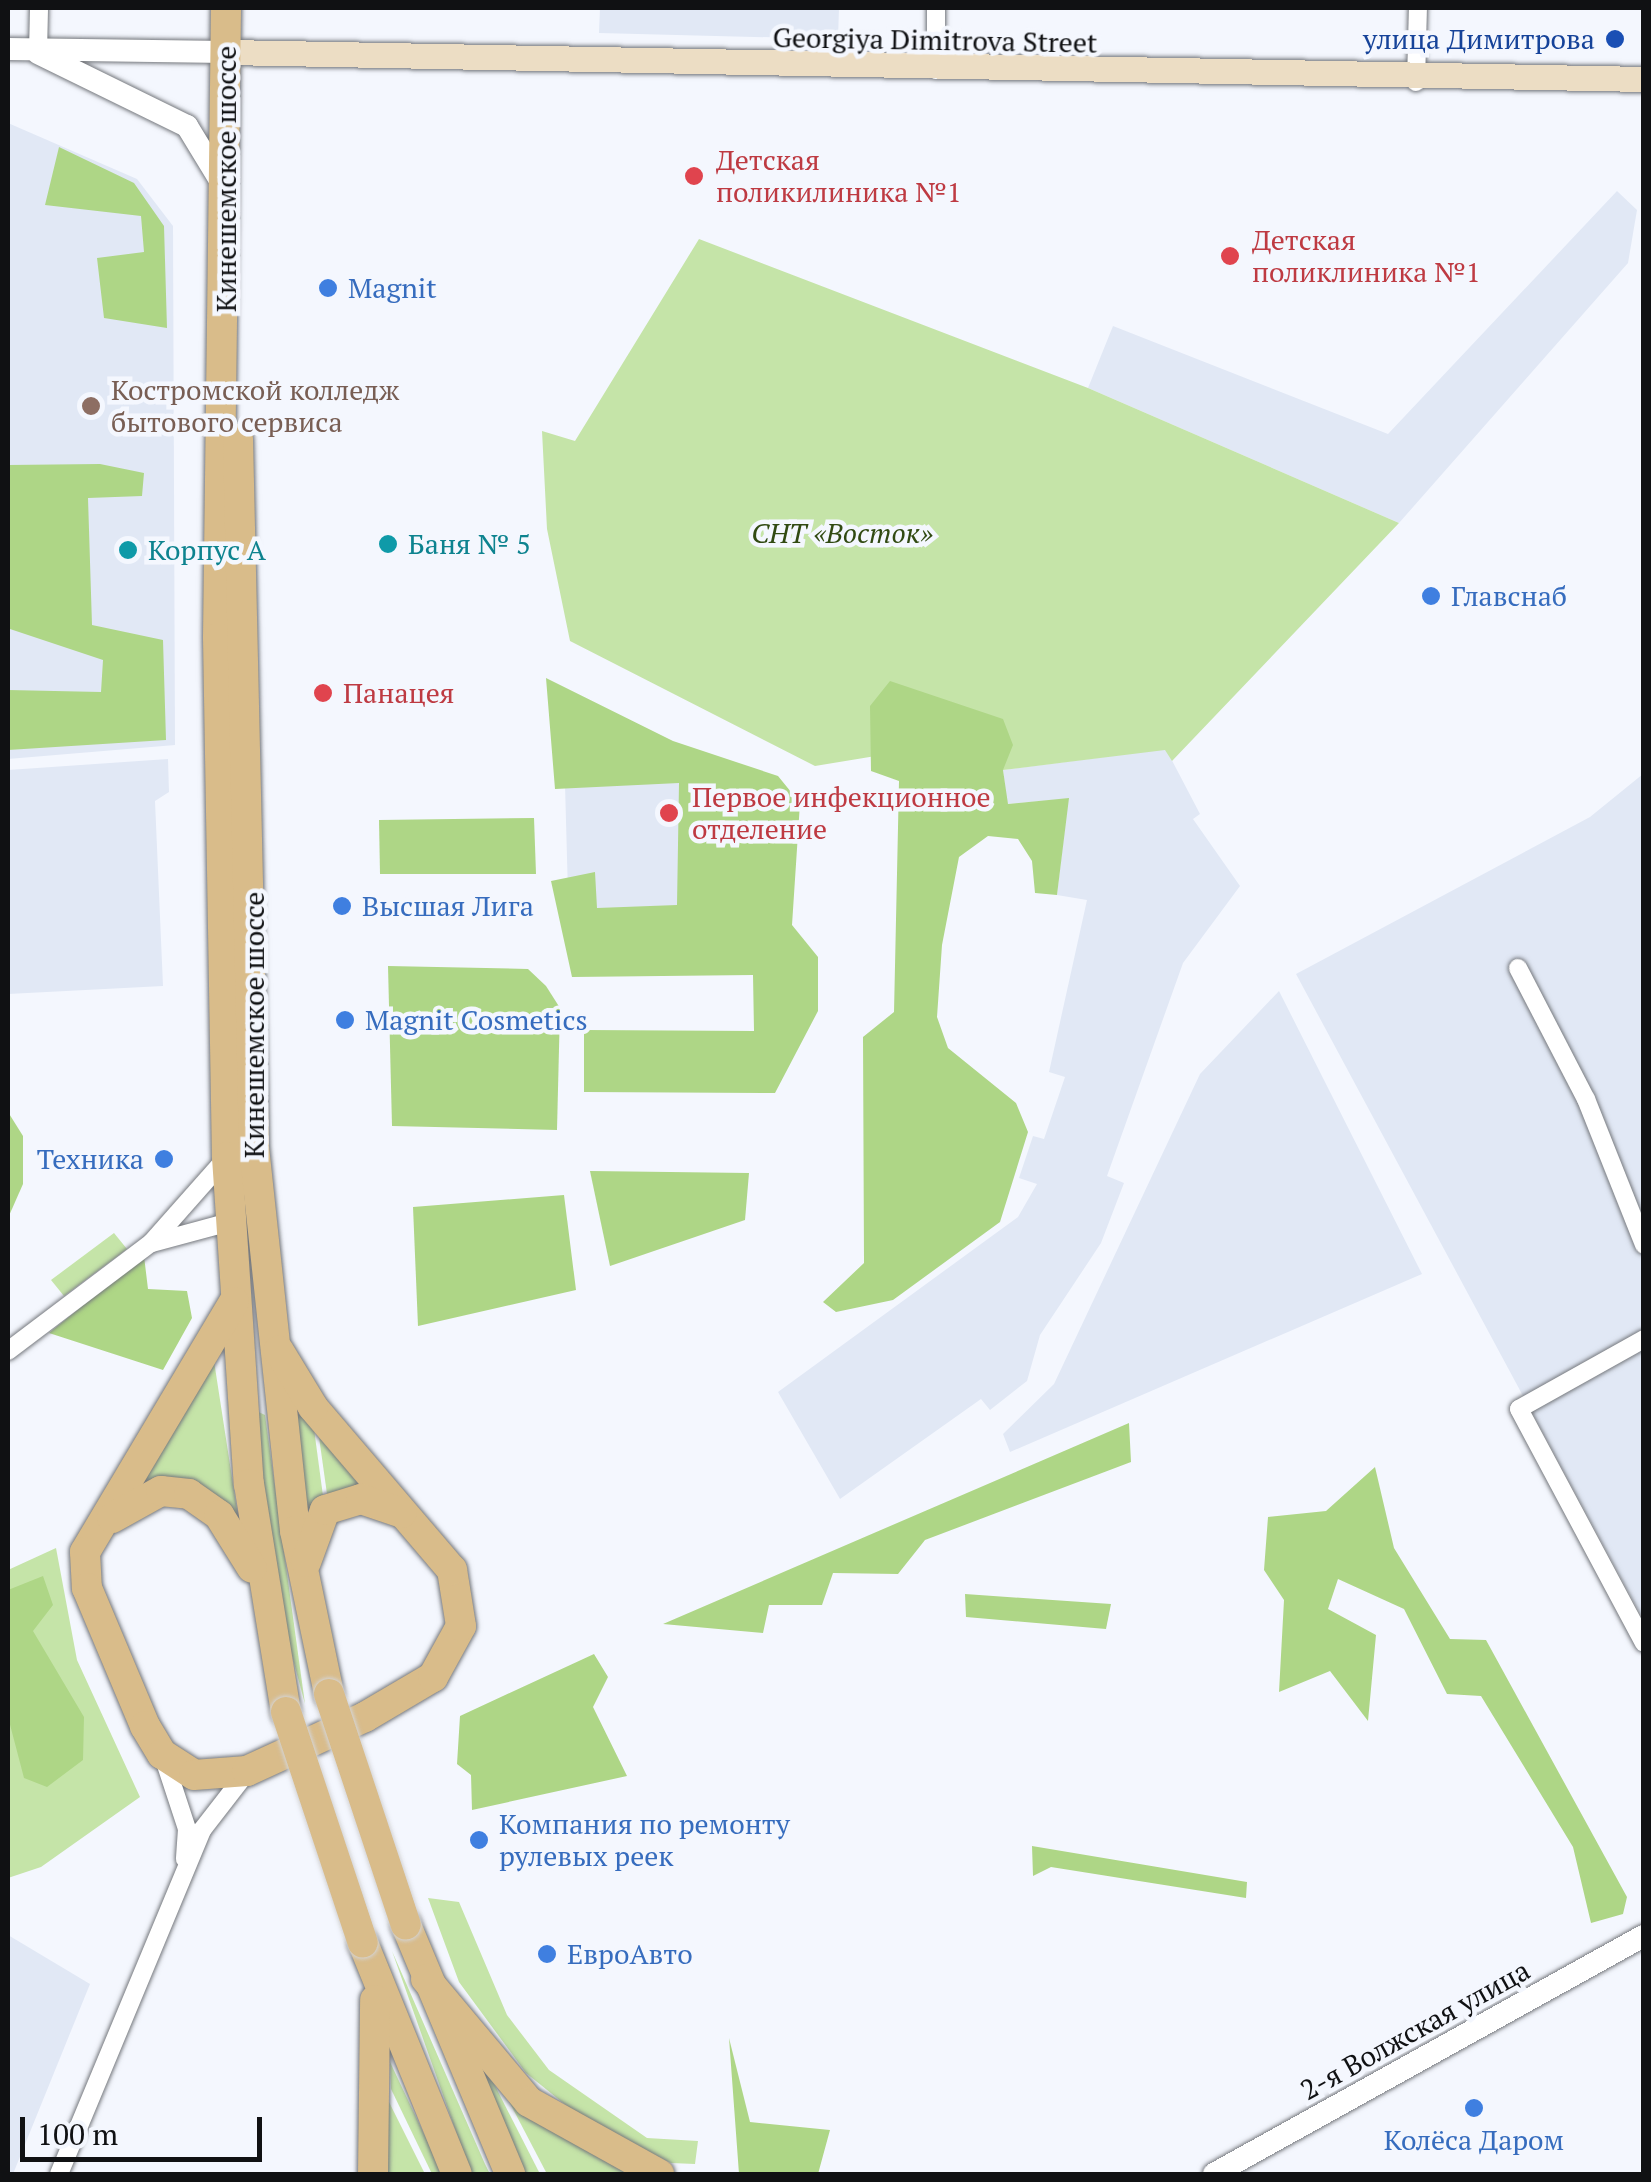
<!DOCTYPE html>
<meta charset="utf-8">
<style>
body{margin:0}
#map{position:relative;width:1651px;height:2182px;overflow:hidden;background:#f4f7fe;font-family:"PT Serif",serif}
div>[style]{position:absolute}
.built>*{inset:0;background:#e1e8f5}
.green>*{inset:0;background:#c5e4a8}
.forest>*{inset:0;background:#aed686}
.roads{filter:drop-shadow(0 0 2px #75787d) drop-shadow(0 0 2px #75787d)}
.minor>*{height:18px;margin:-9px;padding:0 9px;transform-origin:9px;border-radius:9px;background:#fff}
.tertiary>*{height:22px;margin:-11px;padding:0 11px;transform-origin:11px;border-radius:11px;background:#fff}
.secondary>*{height:25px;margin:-12.5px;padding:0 12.5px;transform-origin:12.5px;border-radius:12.5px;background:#ecddc4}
.primary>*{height:30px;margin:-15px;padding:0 15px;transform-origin:15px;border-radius:15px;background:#d9bc8a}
.rail>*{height:5px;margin:-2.5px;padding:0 2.5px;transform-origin:2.5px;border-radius:2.5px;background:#4e4f53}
.bridges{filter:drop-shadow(0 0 2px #d4d4d5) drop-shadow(0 0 2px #d4d4d5)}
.primary-bridge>*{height:30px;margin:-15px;padding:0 15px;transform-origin:15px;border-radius:15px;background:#d9bc8a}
.dots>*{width:28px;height:28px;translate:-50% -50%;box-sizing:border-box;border:5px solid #f4f7fe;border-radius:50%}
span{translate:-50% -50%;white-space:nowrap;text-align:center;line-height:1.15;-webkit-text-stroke:9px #f4f7fe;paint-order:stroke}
.transit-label{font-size:28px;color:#164399}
.right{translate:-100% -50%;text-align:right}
.street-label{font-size:28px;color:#101113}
.health-label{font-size:28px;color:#be3a42}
.left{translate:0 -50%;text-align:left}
.shop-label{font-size:28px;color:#366cbe}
.education-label{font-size:28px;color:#785e54}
.park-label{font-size:28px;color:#314a12;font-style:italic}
.culture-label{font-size:28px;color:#0d838f}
.frame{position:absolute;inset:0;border:10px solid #101113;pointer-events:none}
.scale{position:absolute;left:20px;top:2117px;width:242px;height:45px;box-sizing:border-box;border:5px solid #101113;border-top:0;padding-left:12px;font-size:30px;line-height:35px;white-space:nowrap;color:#101113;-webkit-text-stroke:8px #f4f7fe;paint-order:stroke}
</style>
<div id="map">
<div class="built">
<div style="clip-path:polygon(600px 8px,839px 8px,838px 39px,599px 33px)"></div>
<div style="clip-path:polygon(8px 123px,137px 179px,173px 226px,175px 745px,8px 759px)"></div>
<div style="clip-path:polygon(1617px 191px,1637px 210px,1628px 263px,1399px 523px,1088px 388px,1113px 326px,1388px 434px)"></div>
<div style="clip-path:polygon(671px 745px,772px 931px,569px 930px,564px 748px)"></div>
<div style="clip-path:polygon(1166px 749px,1200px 814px,1193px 819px,1240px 886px,1183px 963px,1107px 1176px,1124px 1183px,1101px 1243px,1040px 1335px,1027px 1381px,990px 1410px,981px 1399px,840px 1499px,778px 1392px,1018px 1217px,1037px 1184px,1019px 1178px,1033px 1136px,1044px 1139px,1065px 1077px,1049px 1072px,1087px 900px,1057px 895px,1068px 799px,1007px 804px,1003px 770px)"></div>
<div style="clip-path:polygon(168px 759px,169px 792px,155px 801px,163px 986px,8px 994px,8px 770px)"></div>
<div style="clip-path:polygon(1643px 774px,1643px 1619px,1296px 974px,1590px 817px)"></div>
<div style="clip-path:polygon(1279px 991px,1422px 1274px,1010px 1452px,1003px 1434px,1054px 1384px,1200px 1074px)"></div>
<div style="clip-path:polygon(8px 1935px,90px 1984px,13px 2174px,8px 2174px)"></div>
</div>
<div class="green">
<div style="clip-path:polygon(699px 239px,1088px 388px,1399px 523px,1172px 761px,1165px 750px,1003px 770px,906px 751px,815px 766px,570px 641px,547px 529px,542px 431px,575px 441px)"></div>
<div style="clip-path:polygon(114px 1233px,127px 1249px,64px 1296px,51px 1280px)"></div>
<div style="clip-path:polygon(214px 1361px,239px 1523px,157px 1481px,136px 1484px)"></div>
<div style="clip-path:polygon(290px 1401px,314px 1429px,323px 1496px,305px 1512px)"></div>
<div style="clip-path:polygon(252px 1409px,265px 1415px,305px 1704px,272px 1581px)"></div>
<div style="clip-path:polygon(318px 1430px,373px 1492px,327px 1494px)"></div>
<div style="clip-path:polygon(56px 1548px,77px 1660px,140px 1797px,41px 1867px,8px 1878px,8px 1570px)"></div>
<div style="clip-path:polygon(428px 1898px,459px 1902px,507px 2015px,549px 2070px,647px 2138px,698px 2141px,695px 2164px,671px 2163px,588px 2123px,526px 2073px,459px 1982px)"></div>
<div style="clip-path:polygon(392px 1951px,485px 2164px,490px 2174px,471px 2174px)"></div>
<div style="clip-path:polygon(461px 2049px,491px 2078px,540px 2174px,519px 2174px)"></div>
<div style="clip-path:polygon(390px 2062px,443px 2174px,432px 2174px,391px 2089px)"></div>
<div style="clip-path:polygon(501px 2086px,643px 2174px,547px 2174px)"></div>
<div style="clip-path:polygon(389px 2102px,425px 2174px,382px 2174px)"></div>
</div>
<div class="forest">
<div style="clip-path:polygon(59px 147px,134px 183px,164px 226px,167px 328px,104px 318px,97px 258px,144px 252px,141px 216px,45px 205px)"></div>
<div style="clip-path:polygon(100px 464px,144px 473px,142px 496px,88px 498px,92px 625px,163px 640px,166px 740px,8px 750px,8px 690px,101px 692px,103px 660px,10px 629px,8px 465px)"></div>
<div style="clip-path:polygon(546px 678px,673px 741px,778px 776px,800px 803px,792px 925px,818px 957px,818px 1011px,775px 1093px,584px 1092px,584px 1030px,754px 1031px,753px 975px,572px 977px,551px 881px,595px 872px,597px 908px,677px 905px,679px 783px,555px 789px)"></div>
<div style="clip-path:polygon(890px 681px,1003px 719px,1013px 745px,1003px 770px,1008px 804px,1069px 798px,1057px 895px,1035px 893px,1032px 861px,1018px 839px,988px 836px,959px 857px,942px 945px,937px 1017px,948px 1048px,1016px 1103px,1028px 1132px,1000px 1222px,893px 1300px,836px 1312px,823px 1302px,864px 1263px,863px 1037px,894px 1012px,899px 781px,871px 771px,870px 706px)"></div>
<div style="clip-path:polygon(534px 818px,536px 874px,380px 874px,379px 820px)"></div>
<div style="clip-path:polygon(388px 966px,528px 969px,546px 986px,560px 1008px,557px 1130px,392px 1126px)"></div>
<div style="clip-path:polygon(8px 1112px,23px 1136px,23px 1184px,8px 1218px)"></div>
<div style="clip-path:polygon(590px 1171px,749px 1173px,745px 1220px,610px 1266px)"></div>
<div style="clip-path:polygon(564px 1195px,576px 1290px,418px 1326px,413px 1207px)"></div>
<div style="clip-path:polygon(144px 1256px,148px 1289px,187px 1291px,192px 1318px,163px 1370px,49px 1333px)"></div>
<div style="clip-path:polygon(1129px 1423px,1131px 1462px,925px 1540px,898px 1574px,833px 1573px,822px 1605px,769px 1605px,763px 1633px,663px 1624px)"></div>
<div style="clip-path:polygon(1375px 1467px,1394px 1548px,1450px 1639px,1486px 1640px,1627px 1897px,1623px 1914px,1591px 1923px,1573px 1847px,1481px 1696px,1447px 1694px,1404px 1609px,1338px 1579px,1328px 1609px,1376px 1635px,1368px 1721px,1330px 1671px,1279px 1692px,1284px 1600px,1264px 1570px,1268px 1517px,1326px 1511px)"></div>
<div style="clip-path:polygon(43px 1576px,53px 1605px,33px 1631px,84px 1717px,83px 1760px,47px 1787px,24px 1778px,8px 1717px,8px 1590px)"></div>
<div style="clip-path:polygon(965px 1594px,1111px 1604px,1106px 1629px,966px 1617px)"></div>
<div style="clip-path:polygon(594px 1654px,608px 1677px,593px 1707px,627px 1776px,472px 1810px,471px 1775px,457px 1764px,460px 1716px)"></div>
<div style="clip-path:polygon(1032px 1846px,1247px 1882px,1246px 1898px,1051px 1867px,1033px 1876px)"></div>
<div style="clip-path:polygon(729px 2038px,750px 2122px,830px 2130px,818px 2174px,739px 2174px)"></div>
</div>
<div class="roads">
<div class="minor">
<div style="left:38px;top:53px;width:45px;rotate:-88.7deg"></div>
<div style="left:936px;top:70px;width:62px;rotate:-90deg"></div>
<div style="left:1416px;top:82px;width:74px;rotate:-88.5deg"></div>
<div style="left:1518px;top:968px;width:148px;rotate:62.6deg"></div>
<div style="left:1586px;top:1099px;width:157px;rotate:68.3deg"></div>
<div style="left:152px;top:1243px;width:81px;rotate:-15.1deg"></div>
<div style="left:1644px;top:1339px;width:143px;rotate:150.8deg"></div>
<div style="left:1519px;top:1409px;width:265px;rotate:61.9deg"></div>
<div style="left:8px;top:1351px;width:179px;rotate:-37.1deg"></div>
<div style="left:151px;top:1243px;width:115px;rotate:-48.5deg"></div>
<div style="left:164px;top:1759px;width:74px;rotate:71.8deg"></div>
<div style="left:187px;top:1829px;width:30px;rotate:94deg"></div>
<div style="left:59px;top:2174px;width:373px;rotate:-67.4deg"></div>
<div style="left:202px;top:1830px;width:73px;rotate:-52.2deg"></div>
</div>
<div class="tertiary">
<div style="left:8px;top:49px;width:218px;rotate:0.8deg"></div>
<div style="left:38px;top:53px;width:166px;rotate:26.1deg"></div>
<div style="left:187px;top:126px;width:69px;rotate:58.6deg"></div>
<div style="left:1214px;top:2174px;width:491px;rotate:-29deg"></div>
</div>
<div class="secondary">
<div style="left:226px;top:52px;width:1418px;rotate:1.09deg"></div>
</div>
<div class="primary">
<div style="left:226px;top:8px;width:630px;rotate:90.73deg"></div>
<div style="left:218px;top:638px;width:519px;rotate:89.01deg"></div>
<div style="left:227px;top:1157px;width:328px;rotate:86.2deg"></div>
<div style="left:249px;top:1484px;width:231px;rotate:80.8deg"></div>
<div style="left:238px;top:439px;width:708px;rotate:88.71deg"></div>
<div style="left:254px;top:1147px;width:386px;rotate:83.9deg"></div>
<div style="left:295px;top:1531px;width:167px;rotate:78.2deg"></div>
<div style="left:234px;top:1302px;width:291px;rotate:120.8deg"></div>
<div style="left:85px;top:1552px;width:36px;rotate:87deg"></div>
<div style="left:87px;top:1588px;width:150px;rotate:67.2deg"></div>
<div style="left:145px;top:1726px;width:33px;rotate:59deg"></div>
<div style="left:162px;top:1754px;width:38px;rotate:33deg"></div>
<div style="left:194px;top:1775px;width:53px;rotate:-4.3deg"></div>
<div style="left:247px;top:1771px;width:130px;rotate:-24.6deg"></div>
<div style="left:365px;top:1717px;width:79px;rotate:-30.5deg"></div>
<div style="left:433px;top:1677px;width:58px;rotate:-61.2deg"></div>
<div style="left:461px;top:1626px;width:57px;rotate:-99.1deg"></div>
<div style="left:452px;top:1570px;width:214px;rotate:-130.5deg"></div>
<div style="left:313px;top:1407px;width:66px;rotate:-121.3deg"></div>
<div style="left:112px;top:1518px;width:56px;rotate:-28.9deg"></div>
<div style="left:161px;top:1491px;width:28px;rotate:6deg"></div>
<div style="left:189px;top:1494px;width:37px;rotate:35deg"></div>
<div style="left:219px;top:1515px;width:62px;rotate:58.1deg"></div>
<div style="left:306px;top:1562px;width:55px;rotate:-69.9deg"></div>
<div style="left:325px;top:1510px;width:38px;rotate:-17deg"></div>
<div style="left:361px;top:1499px;width:43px;rotate:18.9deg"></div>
<div style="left:406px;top:1925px;width:270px;rotate:67.3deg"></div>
<div style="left:363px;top:1943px;width:249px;rotate:67.9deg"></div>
<div style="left:426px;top:1979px;width:160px;rotate:50.1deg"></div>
<div style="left:529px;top:2102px;width:149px;rotate:29deg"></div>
<div style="left:373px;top:2174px;width:174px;rotate:-89.3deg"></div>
</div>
</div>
<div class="rail">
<div style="left:1642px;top:2174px;width:2px;rotate:-27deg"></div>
</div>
<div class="bridges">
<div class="primary-bridge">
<div style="left:329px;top:1694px;width:243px;rotate:71.6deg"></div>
<div style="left:286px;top:1712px;width:243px;rotate:71.6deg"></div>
</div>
</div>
<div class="dots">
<div style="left:1615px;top:39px;background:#1a4fb4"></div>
<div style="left:694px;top:176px;background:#e0444e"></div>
<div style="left:1230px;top:256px;background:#e0444e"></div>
<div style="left:328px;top:288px;background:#3f7fe0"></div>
<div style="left:91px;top:406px;background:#8d6e63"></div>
<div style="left:388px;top:544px;background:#0f9aa8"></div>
<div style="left:128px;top:550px;background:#0f9aa8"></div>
<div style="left:1431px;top:596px;background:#3f7fe0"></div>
<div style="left:323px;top:693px;background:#e0444e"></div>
<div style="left:669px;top:813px;background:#e0444e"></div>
<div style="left:342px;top:906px;background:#3f7fe0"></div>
<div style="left:345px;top:1020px;background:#3f7fe0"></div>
<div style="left:164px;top:1159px;background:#3f7fe0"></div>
<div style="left:479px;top:1840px;background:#3f7fe0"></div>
<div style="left:547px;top:1954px;background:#3f7fe0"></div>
<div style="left:1474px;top:2108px;background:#3f7fe0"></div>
</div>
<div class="transit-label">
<span class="right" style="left:1595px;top:39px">улица Димитрова</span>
</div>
<div class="street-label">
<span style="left:935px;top:40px;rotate:1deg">Georgiya Dimitrova Street</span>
<span style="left:226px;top:179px;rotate:-90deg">Кинешемское шоссе</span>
<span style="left:254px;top:1025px;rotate:-90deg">Кинешемское шоссе</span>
<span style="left:1415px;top:2030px;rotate:-29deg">2-я Волжская улица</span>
</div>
<div class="health-label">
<span class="left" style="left:716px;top:176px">Детская<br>поликилиника №1</span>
<span class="left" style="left:1252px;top:256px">Детская<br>поликлиника №1</span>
<span class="left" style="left:343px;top:693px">Панацея</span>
<span class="left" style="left:692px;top:813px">Первое инфекционное<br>отделение</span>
</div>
<div class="shop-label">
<span class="left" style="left:348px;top:288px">Magnit</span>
<span class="left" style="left:1451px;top:596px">Главснаб</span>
<span class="left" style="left:362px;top:906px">Высшая Лига</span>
<span class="left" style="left:365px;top:1020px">Magnit Cosmetics</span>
<span class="right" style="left:144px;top:1159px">Техника</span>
<span class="left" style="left:499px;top:1840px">Компания по ремонту<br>рулевых реек</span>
<span class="left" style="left:567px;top:1954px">ЕвроАвто</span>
<span style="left:1474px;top:2140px">Колёса Даром</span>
</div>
<div class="education-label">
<span class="left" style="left:111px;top:406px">Костромской колледж<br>бытового сервиса</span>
</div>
<div class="park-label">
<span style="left:842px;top:533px">СНТ «Восток»</span>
</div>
<div class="culture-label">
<span class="left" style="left:408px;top:544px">Баня № 5</span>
<span class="left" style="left:148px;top:550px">Корпус А</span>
</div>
<div class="frame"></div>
<div class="scale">100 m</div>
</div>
